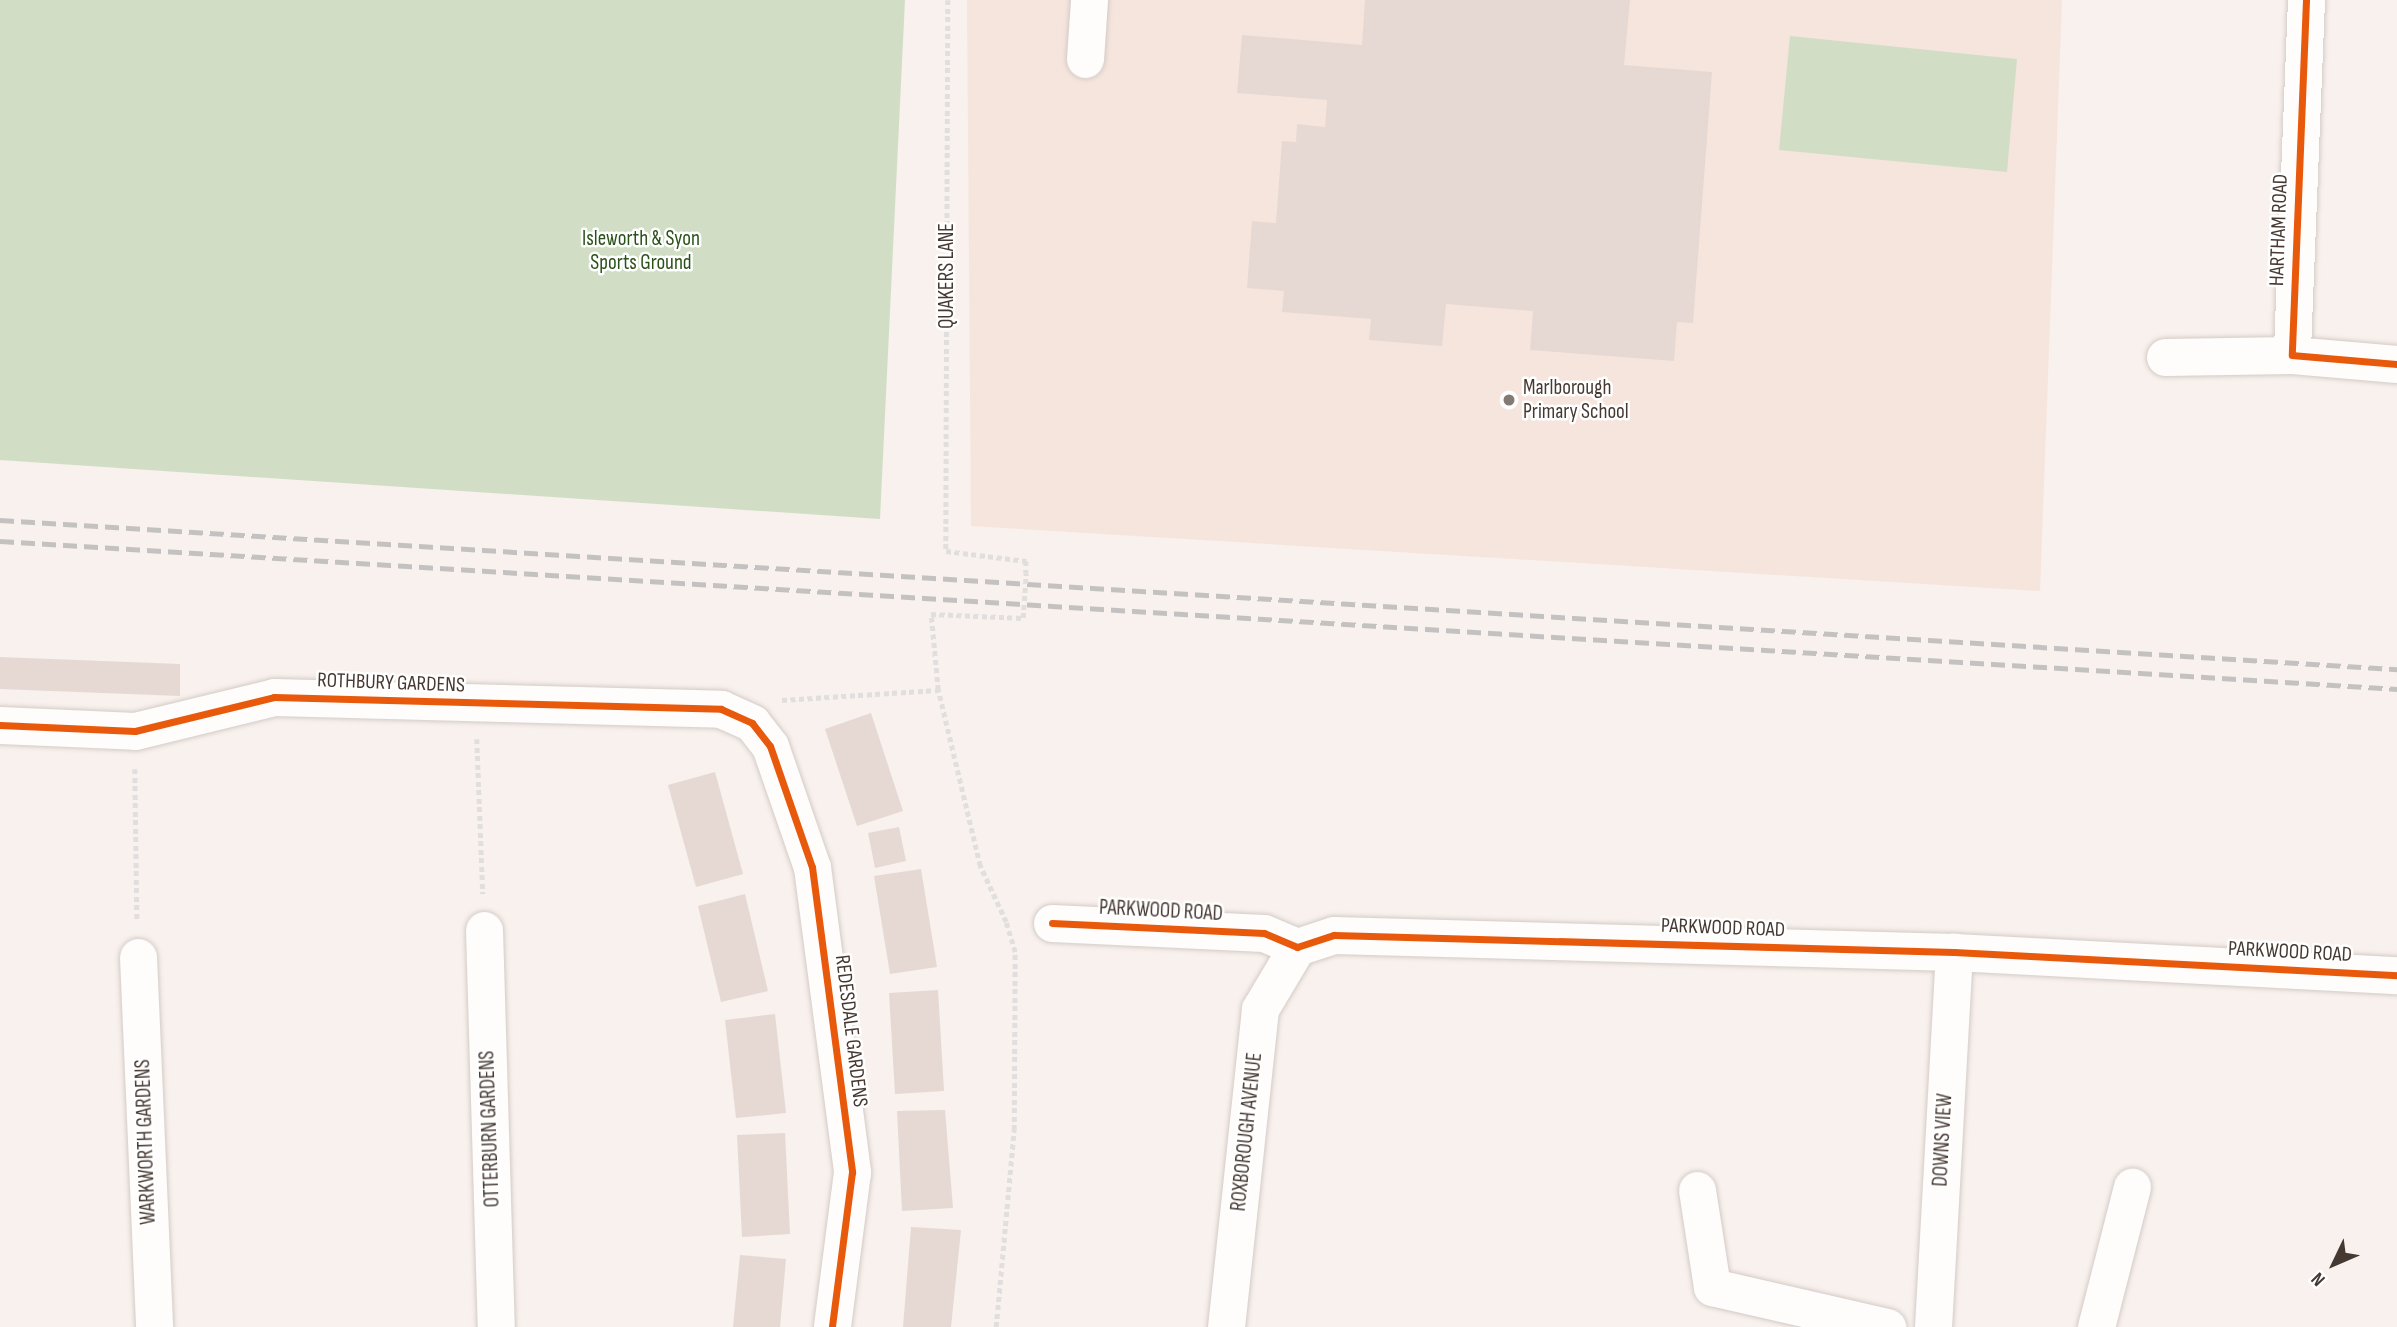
<!DOCTYPE html>
<style>
body{margin:0}
#map{position:relative;width:2397px;height:1327px;overflow:hidden;background:#f8f1ed;font-family:"Sofia Sans Condensed",sans-serif}
div>[style]{position:absolute}
.built>*{inset:0;background:#f5e5dd}
.green>*{inset:0;background:#d1dec5}
.building>*{inset:0;background:#e6d9d3}
.path>*{height:4.5px;margin-top:-2.25px;transform-origin:0;background:repeating-linear-gradient(90deg,#e1dfde 0 5px,transparent 0 8.5px)}
.roads{filter:drop-shadow(0 0 2px #d4cbc6) drop-shadow(0 0 2px #d4cbc6)}
.minor>*{height:37px;margin:-18.5px;padding:0 18.5px;transform-origin:18.5px;border-radius:18.5px;background:#fefdfc}
.rail>*{height:5px;margin-top:-2.5px;transform-origin:0;background:repeating-linear-gradient(90deg,#c4c2c1 0 14px,transparent 0 21px)}
.path-bridge>*{height:4.5px;margin-top:-2.25px;transform-origin:0;background:repeating-linear-gradient(90deg,#e1dfde 0 5px,transparent 0 8.5px)}
.cycleway>*{height:7px;margin:-3.5px;padding:0 3.5px;transform-origin:3.5px;border-radius:3.5px;background:#e8590c}
.dots>*{width:19px;height:19px;translate:-50% -50%;box-sizing:border-box;border:4px solid #fff;border-radius:50%}
span{translate:-50% -50%;white-space:nowrap;text-align:center;line-height:1.15;-webkit-text-stroke:5px #fff;paint-order:stroke}
.street-label{font-size:21px;color:#463932}
.park-label{font-size:21px;color:#2a5118}
.poi-label{font-size:21px;color:#463932}
.left{translate:0 -50%;text-align:left}
.north{position:absolute;left:2299px;top:1229px;width:70px;height:70px;-webkit-text-stroke:5px #fff;paint-order:stroke;rotate:226deg;font-size:19px;font-weight:700;line-height:28px;text-align:center;color:#463932}
.north::after{content:'';display:block;margin:auto;width:24px;height:32px;background:#463932;clip-path:polygon(50% 0,100% 100%,50% 72%,0 100%)}
</style>
<div id="map">
<div class="built">
<div style="clip-path:polygon(967px 0,2062px 0,2040px 591px,971px 526px)"></div>
</div>
<div class="green">
<div style="clip-path:polygon(0 0,905px 0,880px 519px,0 460px)"></div>
<div style="clip-path:polygon(1790px 36px,2017px 59px,2007px 172px,1779px 150px)"></div>
</div>
<div class="building">
<div style="clip-path:polygon(1365px 0,1630px 0,1624px 65px,1712px 72px,1693px 323px,1677px 322px,1674px 361px,1530px 350px,1533px 311px,1446px 304px,1442px 346px,1369px 340px,1371px 319px,1282px 312px,1284px 291px,1247px 288px,1252px 221px,1276px 223px,1282px 141px,1296px 142px,1297px 124px,1325px 127px,1327px 100px,1237px 93px,1242px 35px,1362px 45px)"></div>
<div style="clip-path:polygon(0 657px,180px 664px,180px 696px,0 689px)"></div>
<div style="clip-path:polygon(871px 713px,903px 811px,857px 826px,825px 729px)"></div>
<div style="clip-path:polygon(715px 772px,743px 874px,696px 887px,668px 785px)"></div>
<div style="clip-path:polygon(899px 827px,906px 861px,875px 868px,868px 833px)"></div>
<div style="clip-path:polygon(921px 869px,937px 967px,890px 974px,874px 876px)"></div>
<div style="clip-path:polygon(745px 894px,768px 991px,721px 1002px,698px 906px)"></div>
<div style="clip-path:polygon(938px 990px,944px 1091px,895px 1094px,889px 993px)"></div>
<div style="clip-path:polygon(775px 1014px,786px 1113px,736px 1118px,725px 1020px)"></div>
<div style="clip-path:polygon(945px 1110px,953px 1208px,902px 1211px,897px 1111px)"></div>
<div style="clip-path:polygon(785px 1133px,790px 1234px,742px 1237px,737px 1135px)"></div>
<div style="clip-path:polygon(911px 1227px,961px 1230px,951px 1327px,903px 1327px)"></div>
<div style="clip-path:polygon(740px 1255px,786px 1259px,780px 1327px,733px 1327px)"></div>
</div>
<div class="path">
<div style="left:948px;top:0;width:551px;rotate:90.21deg"></div>
<div style="left:946px;top:551px;width:81px;rotate:7.1deg"></div>
<div style="left:1026px;top:561px;width:12px;rotate:90deg"></div>
<div style="left:782px;top:700px;width:156px;rotate:-3.7deg"></div>
<div style="left:477px;top:739px;width:155px;rotate:87.8deg"></div>
<div style="left:135px;top:769px;width:152px;rotate:89.2deg"></div>
<div style="left:996px;top:1327px;width:198px;rotate:-84.8deg"></div>
<div style="left:1014px;top:1130px;width:178px;rotate:-89.7deg"></div>
<div style="left:1015px;top:952px;width:31px;rotate:-107deg"></div>
<div style="left:1006px;top:922px;width:62px;rotate:-114.9deg"></div>
<div style="left:980px;top:866px;width:181px;rotate:-103.4deg"></div>
<div style="left:938px;top:690px;width:76px;rotate:-95.3deg"></div>
<div style="left:931px;top:614px;width:92px;rotate:2.5deg"></div>
</div>
<div class="roads">
<div class="minor">
<div style="left:2306px;top:0;width:355px;rotate:92.3deg"></div>
<div style="left:2292px;top:355px;width:105px;rotate:4.9deg"></div>
<div style="left:1085px;top:59px;width:59px;rotate:-86.1deg"></div>
<div style="left:2165px;top:357px;width:127px;rotate:-0.9deg"></div>
<div style="left:0;top:725px;width:135px;rotate:2.5deg"></div>
<div style="left:135px;top:731px;width:143px;rotate:-13.7deg"></div>
<div style="left:274px;top:697px;width:447px;rotate:1.5deg"></div>
<div style="left:721px;top:709px;width:34px;rotate:24deg"></div>
<div style="left:752px;top:723px;width:29px;rotate:52deg"></div>
<div style="left:770px;top:746px;width:128px;rotate:70.9deg"></div>
<div style="left:812px;top:867px;width:308px;rotate:82.5deg"></div>
<div style="left:852px;top:1172px;width:156px;rotate:97.4deg"></div>
<div style="left:1052px;top:923px;width:212px;rotate:2.7deg"></div>
<div style="left:1264px;top:933px;width:36px;rotate:23deg"></div>
<div style="left:1297px;top:947px;width:39px;rotate:-18deg"></div>
<div style="left:1334px;top:935px;width:620px;rotate:1.57deg"></div>
<div style="left:1954px;top:952px;width:444px;rotate:3deg"></div>
<div style="left:484px;top:930px;width:397px;rotate:88.3deg"></div>
<div style="left:138px;top:957px;width:370px;rotate:87.5deg"></div>
<div style="left:1697px;top:1190px;width:98px;rotate:81.2deg"></div>
<div style="left:1712px;top:1287px;width:180px;rotate:12.9deg"></div>
<div style="left:1226px;top:1327px;width:320px;rotate:-83.9deg"></div>
<div style="left:1260px;top:1009px;width:72px;rotate:-59.2deg"></div>
<div style="left:1933px;top:1327px;width:376px;rotate:-86.8deg"></div>
<div style="left:2096px;top:1327px;width:145px;rotate:-75.6deg"></div>
</div>
</div>
<div class="rail">
<div style="left:0;top:520px;width:2402px;rotate:3.56deg"></div>
<div style="left:0;top:541px;width:2402px;rotate:3.53deg"></div>
</div>
<div class="path-bridge">
<div style="left:1023px;top:618px;width:45px;rotate:-86.2deg"></div>
</div>
<div class="cycleway">
<div style="left:2306px;top:0;width:355px;rotate:92.3deg"></div>
<div style="left:2292px;top:355px;width:105px;rotate:4.9deg"></div>
<div style="left:0;top:725px;width:135px;rotate:2.5deg"></div>
<div style="left:135px;top:731px;width:143px;rotate:-13.7deg"></div>
<div style="left:274px;top:697px;width:447px;rotate:1.5deg"></div>
<div style="left:721px;top:709px;width:34px;rotate:24deg"></div>
<div style="left:752px;top:723px;width:29px;rotate:52deg"></div>
<div style="left:770px;top:746px;width:128px;rotate:70.9deg"></div>
<div style="left:812px;top:867px;width:308px;rotate:82.5deg"></div>
<div style="left:852px;top:1172px;width:156px;rotate:97.4deg"></div>
<div style="left:1052px;top:923px;width:212px;rotate:2.7deg"></div>
<div style="left:1264px;top:933px;width:36px;rotate:23deg"></div>
<div style="left:1297px;top:947px;width:39px;rotate:-18deg"></div>
<div style="left:1334px;top:935px;width:620px;rotate:1.57deg"></div>
<div style="left:1954px;top:952px;width:444px;rotate:3deg"></div>
</div>
<div class="dots">
<div style="left:1509px;top:400px;background:#847973"></div>
</div>
<div class="street-label">
<span style="left:2279px;top:230px;rotate:-88deg">HARTHAM ROAD</span>
<span style="left:947px;top:276px;rotate:-90deg">QUAKERS LANE</span>
<span style="left:391px;top:683px;rotate:2deg">ROTHBURY GARDENS</span>
<span style="left:1161px;top:911px;rotate:3deg">PARKWOOD ROAD</span>
<span style="left:1723px;top:928px;rotate:2deg">PARKWOOD ROAD</span>
<span style="left:2290px;top:952px;rotate:3deg">PARKWOOD ROAD</span>
<span style="left:851px;top:1031px;rotate:83deg">REDESDALE GARDENS</span>
<span style="left:490px;top:1129px;rotate:-92deg">OTTERBURN GARDENS</span>
<span style="left:1247px;top:1132px;rotate:-84deg">ROXBOROUGH AVENUE</span>
<span style="left:1943px;top:1140px;rotate:-87deg">DOWNS VIEW</span>
<span style="left:146px;top:1142px;rotate:-92deg">WARKWORTH GARDENS</span>
</div>
<div class="park-label">
<span style="left:641px;top:251px">Isleworth &amp; Syon<br>Sports Ground</span>
</div>
<div class="poi-label">
<span class="left" style="left:1523px;top:400px">Marlborough<br>Primary School</span>
</div>
<div class="north">N</div>
</div>
